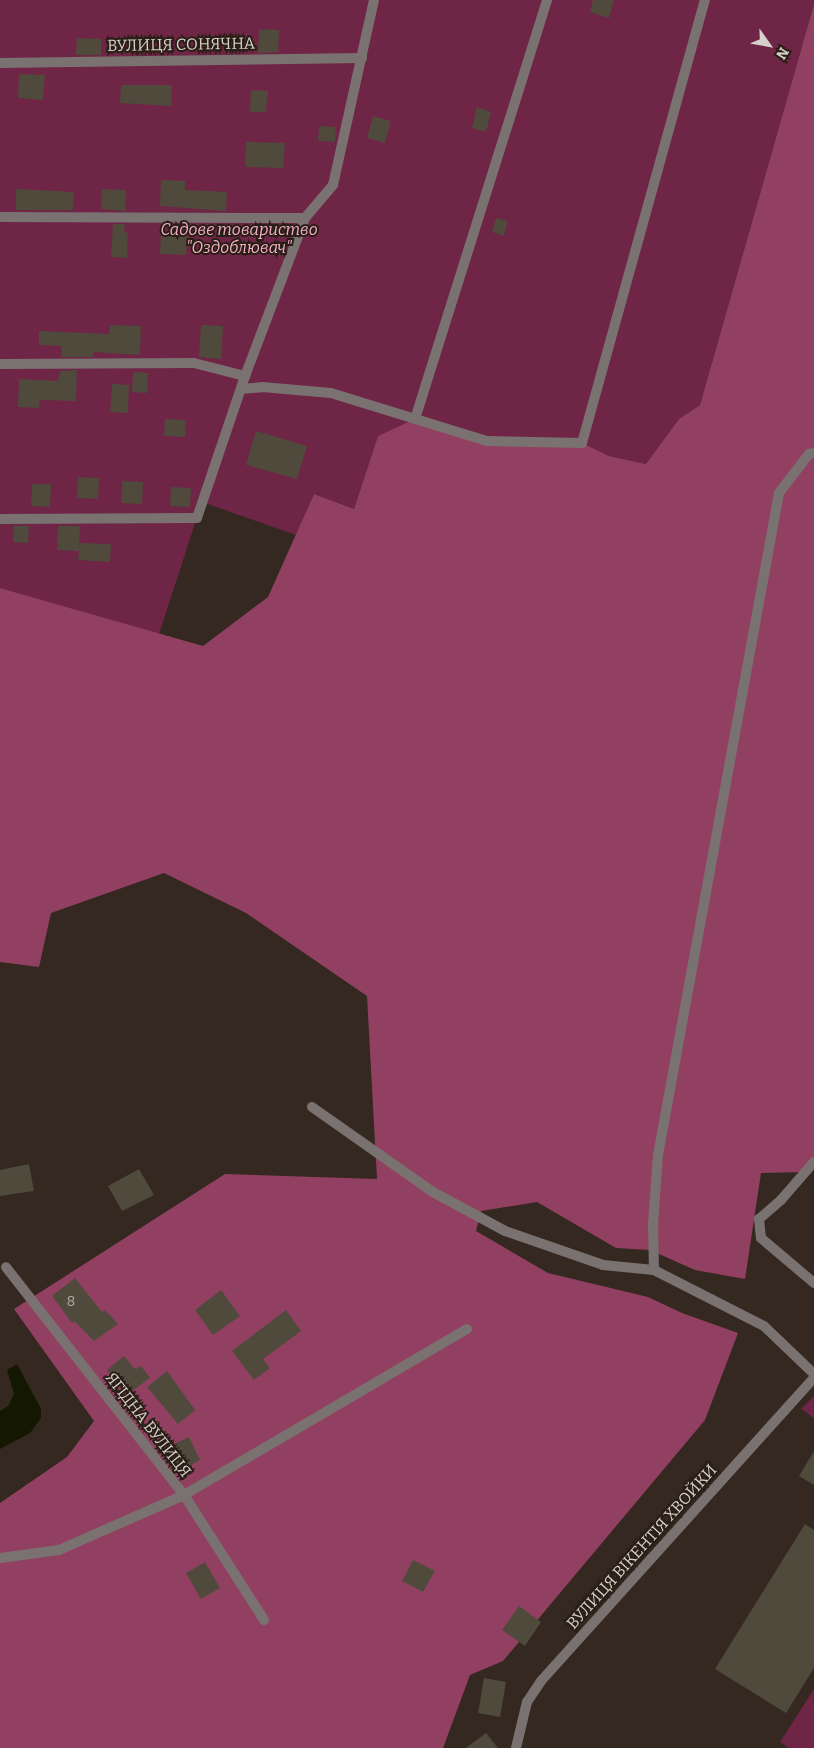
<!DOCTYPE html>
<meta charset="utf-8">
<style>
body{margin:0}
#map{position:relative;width:814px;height:1748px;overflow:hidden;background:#342821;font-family:Bitter,serif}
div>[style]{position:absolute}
.green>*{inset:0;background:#6f2545}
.forest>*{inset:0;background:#924061}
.water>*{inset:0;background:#141800}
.building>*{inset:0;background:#504a3d}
.minor>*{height:10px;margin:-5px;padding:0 5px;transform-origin:5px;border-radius:5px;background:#7a7271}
span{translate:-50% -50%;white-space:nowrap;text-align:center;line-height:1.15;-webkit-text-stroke:4px #2a1f17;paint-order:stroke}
.number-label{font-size:14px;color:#b6aea8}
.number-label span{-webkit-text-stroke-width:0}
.street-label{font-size:16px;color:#d8d0cb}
.park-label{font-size:16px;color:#f5aec6;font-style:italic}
.north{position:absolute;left:744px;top:20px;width:50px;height:50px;-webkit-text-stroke:4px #2a1f17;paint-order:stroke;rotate:122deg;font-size:14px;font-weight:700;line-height:20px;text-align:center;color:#d8d0cb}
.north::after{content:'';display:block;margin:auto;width:18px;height:22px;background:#d8d0cb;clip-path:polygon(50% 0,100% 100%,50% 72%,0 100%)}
</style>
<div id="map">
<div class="green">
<div style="clip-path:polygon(0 0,814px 0,814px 4px,700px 405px,679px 419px,646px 464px,609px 456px,582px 443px,378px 436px,354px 509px,314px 494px,296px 535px,202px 502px,159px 634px,0 588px)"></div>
<div style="clip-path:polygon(814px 1396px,814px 1418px,801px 1409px)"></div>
<div style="clip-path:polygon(814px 1689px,814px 1748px,789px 1748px,780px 1742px)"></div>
</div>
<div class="forest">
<div style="clip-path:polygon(814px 4px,814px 1162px,806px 1172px,761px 1173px,745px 1279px,695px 1270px,650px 1250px,616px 1248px,537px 1202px,481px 1211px,476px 1231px,548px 1273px,648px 1297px,682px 1313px,738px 1333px,705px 1420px,503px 1661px,470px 1675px,443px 1748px,0 1748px,0 1503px,67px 1457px,94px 1421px,14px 1309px,225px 1174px,377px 1179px,367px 996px,246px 913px,164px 873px,51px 913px,39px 967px,0 962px,0 588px,203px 646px,268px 597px,314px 494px,354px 509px,378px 436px,415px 419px,487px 441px,582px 443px,609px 456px,646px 464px,679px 419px,700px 405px)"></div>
</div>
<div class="water">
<div style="clip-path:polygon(17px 1364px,41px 1409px,41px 1418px,30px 1433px,0 1449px,0 1411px,8px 1406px,14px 1394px,7px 1370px)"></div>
</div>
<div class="building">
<div style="clip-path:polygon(593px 0,614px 0,609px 18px,590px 12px)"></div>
<div style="clip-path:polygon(259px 29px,279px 30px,278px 52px,258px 53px)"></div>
<div style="clip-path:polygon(77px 38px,101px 39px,101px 55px,76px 55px)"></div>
<div style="clip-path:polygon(19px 74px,45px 75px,43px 100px,18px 98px)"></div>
<div style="clip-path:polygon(121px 85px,172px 85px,171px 106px,120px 103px)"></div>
<div style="clip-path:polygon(251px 90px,268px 91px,266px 112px,250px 112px)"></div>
<div style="clip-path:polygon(477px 107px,491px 112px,486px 132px,472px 128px)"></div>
<div style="clip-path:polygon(373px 116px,391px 121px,385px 143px,367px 138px)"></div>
<div style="clip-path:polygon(319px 126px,336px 127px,335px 142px,318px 141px)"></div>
<div style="clip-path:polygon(246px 142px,285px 143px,283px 168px,245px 167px)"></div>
<div style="clip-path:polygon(161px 180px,185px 181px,185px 190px,227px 192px,226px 211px,160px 206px)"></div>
<div style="clip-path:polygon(16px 189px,74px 192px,73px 210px,16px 210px)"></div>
<div style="clip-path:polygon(102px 189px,126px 190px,125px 211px,101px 209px)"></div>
<div style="clip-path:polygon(496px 218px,508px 221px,504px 236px,492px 232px)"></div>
<div style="clip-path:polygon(113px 224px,125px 224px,124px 232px,128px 233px,127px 258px,111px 257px)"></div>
<div style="clip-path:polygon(161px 232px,188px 234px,186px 255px,160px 254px)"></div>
<div style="clip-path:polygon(110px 325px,141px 326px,140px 355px,93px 352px,93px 357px,61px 357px,62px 346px,39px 345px,39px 331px,109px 334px)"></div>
<div style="clip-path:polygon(201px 325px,223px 326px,221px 359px,199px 357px)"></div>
<div style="clip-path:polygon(77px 370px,76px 401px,40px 400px,39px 408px,18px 407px,19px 379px,58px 381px,60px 371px)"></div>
<div style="clip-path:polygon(133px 372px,148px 373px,147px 393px,132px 392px)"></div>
<div style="clip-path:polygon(112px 384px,129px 385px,128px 413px,110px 412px)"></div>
<div style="clip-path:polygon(165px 419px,186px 420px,185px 437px,164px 436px)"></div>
<div style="clip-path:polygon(256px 431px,307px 446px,297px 479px,246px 465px)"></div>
<div style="clip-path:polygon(78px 477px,99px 478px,98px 499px,77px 498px)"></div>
<div style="clip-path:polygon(122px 481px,143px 482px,142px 504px,121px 503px)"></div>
<div style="clip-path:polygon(32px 484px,51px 484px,50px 507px,31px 506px)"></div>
<div style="clip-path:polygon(171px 487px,191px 488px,190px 507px,170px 506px)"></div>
<div style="clip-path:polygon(14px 526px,29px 526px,28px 543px,13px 542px)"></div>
<div style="clip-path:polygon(58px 526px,80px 526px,79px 551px,57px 550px)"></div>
<div style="clip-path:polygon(80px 543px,111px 544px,110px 562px,78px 560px)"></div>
<div style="clip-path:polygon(29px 1164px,34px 1191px,0 1196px,0 1170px)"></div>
<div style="clip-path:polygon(139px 1169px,154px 1195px,122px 1211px,108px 1186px)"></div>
<div style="clip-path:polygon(75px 1278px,102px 1312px,105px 1310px,118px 1324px,94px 1341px,74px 1321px,72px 1323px,52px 1296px)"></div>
<div style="clip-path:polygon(221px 1290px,240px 1316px,213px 1335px,195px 1310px)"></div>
<div style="clip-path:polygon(286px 1310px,301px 1331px,263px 1359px,270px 1368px,254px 1380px,232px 1351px)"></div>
<div style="clip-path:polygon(124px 1356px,135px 1369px,141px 1366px,150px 1378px,127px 1395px,107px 1370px)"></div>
<div style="clip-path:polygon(167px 1371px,195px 1410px,178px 1424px,147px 1387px)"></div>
<div style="clip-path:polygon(189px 1437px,200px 1460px,176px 1473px,163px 1449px)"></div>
<div style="clip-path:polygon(814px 1451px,814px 1485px,799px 1476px)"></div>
<div style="clip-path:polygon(805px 1524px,814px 1530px,814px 1668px,786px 1713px,715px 1669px)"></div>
<div style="clip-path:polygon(413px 1560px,435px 1571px,423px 1592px,402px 1581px)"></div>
<div style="clip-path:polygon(205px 1562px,220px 1588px,201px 1599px,186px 1573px)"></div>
<div style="clip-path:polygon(519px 1606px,541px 1622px,525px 1646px,502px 1630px)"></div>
<div style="clip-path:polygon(484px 1678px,506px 1682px,500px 1717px,478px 1713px)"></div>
<div style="clip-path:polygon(486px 1733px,498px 1748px,466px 1748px)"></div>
</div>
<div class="minor">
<div style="left:0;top:63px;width:362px;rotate:-0.8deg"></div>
<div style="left:0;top:217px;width:305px;rotate:0.2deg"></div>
<div style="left:0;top:364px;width:194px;rotate:-0.3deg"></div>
<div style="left:194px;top:363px;width:53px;rotate:14.3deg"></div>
<div style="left:241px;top:389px;width:21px;rotate:-5deg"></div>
<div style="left:262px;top:387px;width:69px;rotate:5deg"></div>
<div style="left:331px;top:393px;width:163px;rotate:17.1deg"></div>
<div style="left:487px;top:441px;width:95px;rotate:1.2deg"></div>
<div style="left:582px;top:443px;width:460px;rotate:-74.5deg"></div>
<div style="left:415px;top:419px;width:439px;rotate:-72.5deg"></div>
<div style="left:814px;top:453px;width:5px;rotate:169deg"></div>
<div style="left:809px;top:454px;width:49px;rotate:127.6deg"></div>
<div style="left:779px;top:493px;width:673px;rotate:100.36deg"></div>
<div style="left:658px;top:1155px;width:69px;rotate:94.1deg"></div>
<div style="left:653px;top:1224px;width:46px;rotate:88.8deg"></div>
<div style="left:654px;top:1270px;width:123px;rotate:27deg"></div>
<div style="left:764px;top:1326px;width:69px;rotate:43.8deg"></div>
<div style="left:0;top:519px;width:197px;rotate:-0.3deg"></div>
<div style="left:197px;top:518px;width:150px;rotate:-71.3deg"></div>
<div style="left:245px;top:376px;width:169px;rotate:-69.2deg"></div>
<div style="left:305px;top:218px;width:43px;rotate:-49.7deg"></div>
<div style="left:333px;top:185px;width:189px;rotate:-77.5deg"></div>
<div style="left:312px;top:1107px;width:148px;rotate:35.1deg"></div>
<div style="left:433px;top:1192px;width:82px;rotate:28.4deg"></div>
<div style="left:505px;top:1231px;width:104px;rotate:19.1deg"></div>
<div style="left:603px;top:1265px;width:51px;rotate:5.6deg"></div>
<div style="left:814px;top:1162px;width:50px;rotate:131deg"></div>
<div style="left:781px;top:1200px;width:29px;rotate:139deg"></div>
<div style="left:759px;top:1219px;width:19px;rotate:84deg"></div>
<div style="left:761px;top:1238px;width:70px;rotate:40.3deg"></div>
<div style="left:0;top:1558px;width:60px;rotate:-7.7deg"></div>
<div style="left:59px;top:1550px;width:137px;rotate:-23.7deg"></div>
<div style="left:184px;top:1495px;width:289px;rotate:-128deg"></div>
<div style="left:264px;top:1620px;width:148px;rotate:-122.6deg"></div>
<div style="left:184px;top:1495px;width:328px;rotate:-30.4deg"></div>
<div style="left:516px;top:1748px;width:47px;rotate:-76.6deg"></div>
<div style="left:527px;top:1702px;width:25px;rotate:-56deg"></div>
<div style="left:541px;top:1681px;width:408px;rotate:-48deg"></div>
</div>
<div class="number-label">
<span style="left:71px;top:1302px">8</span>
</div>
<div class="street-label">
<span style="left:181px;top:45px;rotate:-1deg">ВУЛИЦЯ СОНЯЧНА</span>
<span style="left:148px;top:1425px;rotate:52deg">ЯГІДНА ВУЛИЦЯ</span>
<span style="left:642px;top:1547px;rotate:-48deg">ВУЛИЦЯ ВІКЕНТІЯ ХВОЙКИ</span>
</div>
<div class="park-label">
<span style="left:239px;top:239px">Садове товариство<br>"Оздоблювач"</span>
</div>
<div class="north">N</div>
</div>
